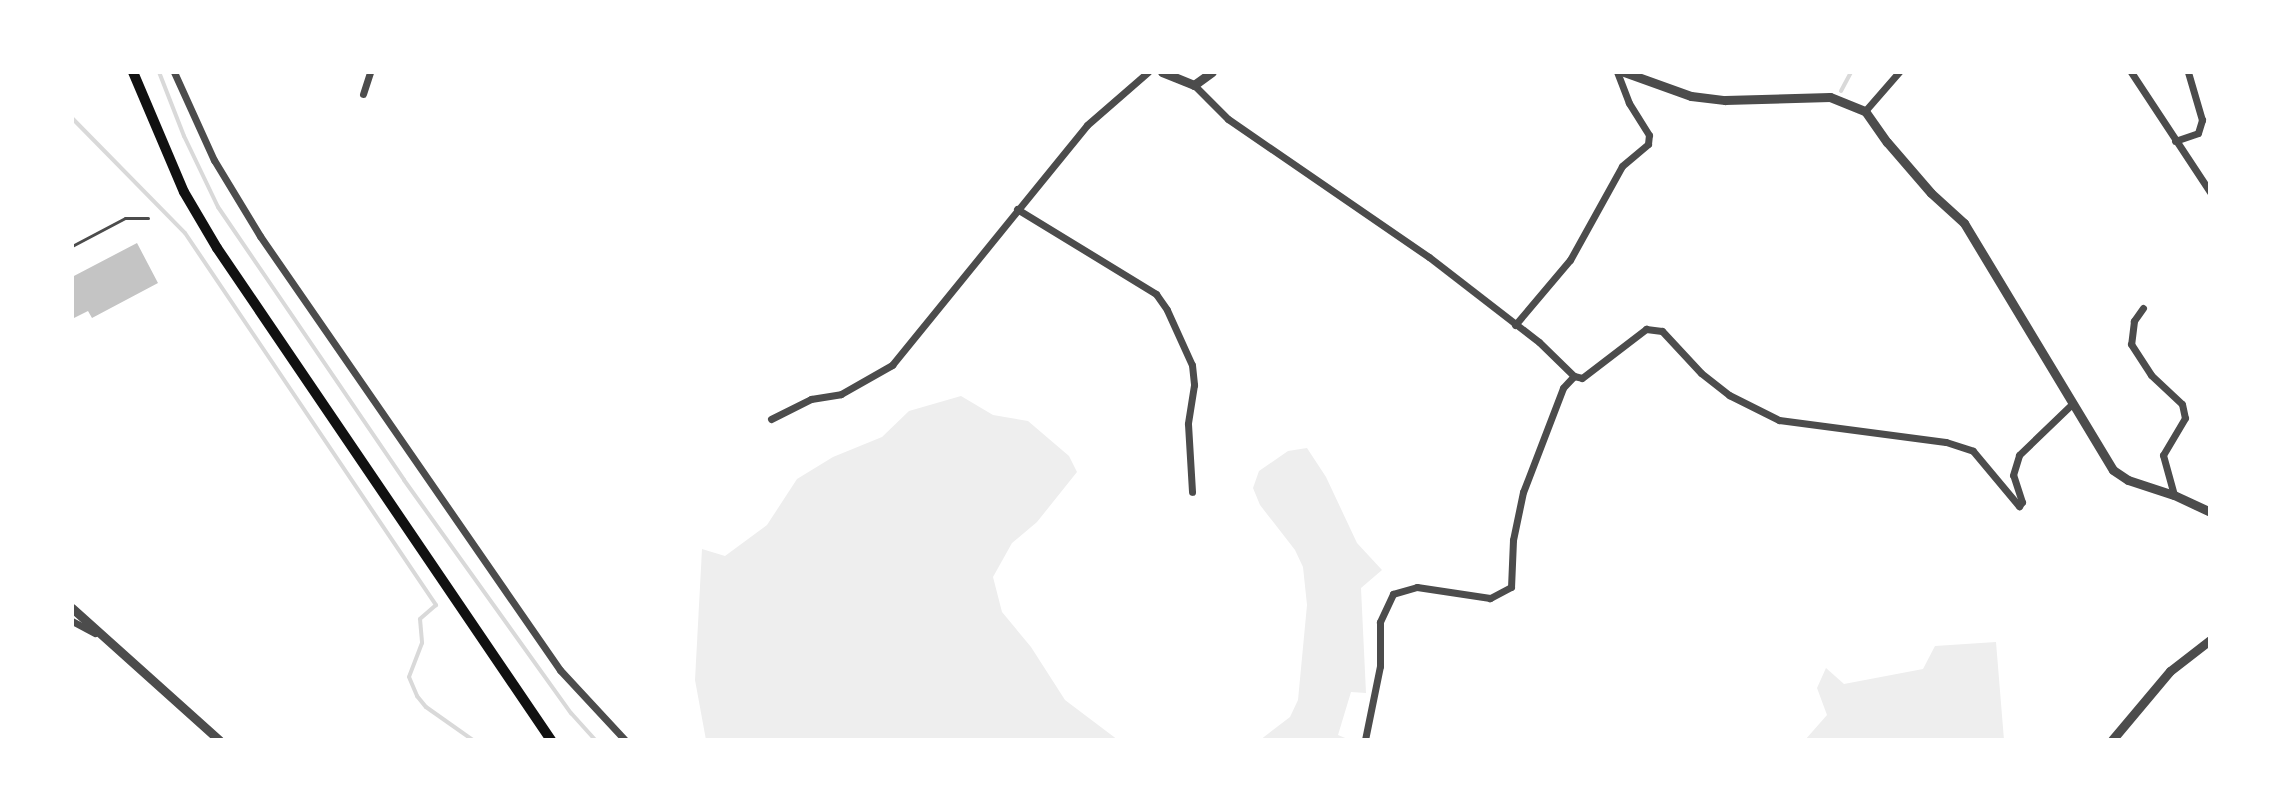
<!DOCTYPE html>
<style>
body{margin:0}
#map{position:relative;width:2282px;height:812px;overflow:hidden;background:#fff;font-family:Montserrat,sans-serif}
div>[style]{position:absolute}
.green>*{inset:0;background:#eee}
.stream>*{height:4px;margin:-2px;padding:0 2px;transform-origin:2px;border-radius:2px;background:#d9d9d9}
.building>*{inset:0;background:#c4c4c4}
.service>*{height:3px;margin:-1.5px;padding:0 1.5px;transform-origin:1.5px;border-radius:1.5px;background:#4c4c4c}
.minor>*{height:7px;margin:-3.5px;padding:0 3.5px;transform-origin:3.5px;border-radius:3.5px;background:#4c4c4c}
.tertiary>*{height:9px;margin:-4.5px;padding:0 4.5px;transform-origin:4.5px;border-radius:4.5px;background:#4c4c4c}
.secondary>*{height:10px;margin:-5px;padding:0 5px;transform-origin:5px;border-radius:5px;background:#111}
span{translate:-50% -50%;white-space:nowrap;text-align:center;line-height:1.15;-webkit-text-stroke:8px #fff;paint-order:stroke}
.frame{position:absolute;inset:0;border:74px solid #fff;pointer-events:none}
</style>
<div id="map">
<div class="green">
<div style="clip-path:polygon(961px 396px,993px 415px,1028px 421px,1069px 456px,1077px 472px,1037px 522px,1012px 543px,993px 577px,1002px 612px,1031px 647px,1065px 700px,1118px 740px,706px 740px,695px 680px,702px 549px,725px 556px,767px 525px,797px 479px,833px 457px,882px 437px,909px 411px)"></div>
<div style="clip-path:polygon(1307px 448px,1326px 477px,1357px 543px,1382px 570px,1361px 588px,1366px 693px,1351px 692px,1338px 735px,1350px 740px,1260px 740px,1290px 717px,1298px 700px,1307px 605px,1303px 567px,1295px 550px,1260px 505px,1253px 488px,1259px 471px,1288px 451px)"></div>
<div style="clip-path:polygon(1996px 642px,2004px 740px,1805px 740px,1827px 715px,1817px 688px,1826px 668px,1844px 684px,1923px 669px,1935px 646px)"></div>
</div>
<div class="stream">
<div style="left:159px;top:72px;width:69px;rotate:68.7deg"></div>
<div style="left:184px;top:136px;width:79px;rotate:64.4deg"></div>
<div style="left:218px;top:207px;width:330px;rotate:55.7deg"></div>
<div style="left:404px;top:480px;width:287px;rotate:54.4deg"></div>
<div style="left:571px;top:713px;width:36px;rotate:48deg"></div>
<div style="left:1841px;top:91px;width:21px;rotate:-62deg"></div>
<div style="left:72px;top:118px;width:161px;rotate:45.5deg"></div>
<div style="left:185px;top:233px;width:449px;rotate:56deg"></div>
<div style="left:436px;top:605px;width:21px;rotate:139deg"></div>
<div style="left:420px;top:619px;width:24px;rotate:85deg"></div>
<div style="left:422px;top:643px;width:36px;rotate:111deg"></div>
<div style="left:409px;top:677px;width:21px;rotate:67deg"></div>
<div style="left:417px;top:696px;width:14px;rotate:51deg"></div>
<div style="left:426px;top:707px;width:57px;rotate:35.1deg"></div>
</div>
<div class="building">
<div style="clip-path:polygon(137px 243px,158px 283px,92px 318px,88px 311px,72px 319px,72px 277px)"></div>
</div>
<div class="service">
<div style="left:72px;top:246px;width:60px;rotate:-27.8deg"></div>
<div style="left:125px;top:218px;width:23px"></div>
</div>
<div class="minor">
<div style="left:174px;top:72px;width:97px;rotate:65.6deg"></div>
<div style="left:214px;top:160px;width:89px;rotate:58.8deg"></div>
<div style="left:260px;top:236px;width:528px;rotate:55.35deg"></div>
<div style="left:560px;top:670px;width:96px;rotate:47.1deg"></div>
<div style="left:2131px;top:72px;width:144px;rotate:56.6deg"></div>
<div style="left:1194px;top:85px;width:48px;rotate:45deg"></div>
<div style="left:1228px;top:119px;width:244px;rotate:34.5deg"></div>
<div style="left:1429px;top:257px;width:139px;rotate:37.7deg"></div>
<div style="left:1539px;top:342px;width:49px;rotate:44.2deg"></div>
<div style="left:1574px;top:376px;width:16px;rotate:133deg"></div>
<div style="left:1563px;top:388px;width:111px;rotate:111deg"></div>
<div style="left:1523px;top:492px;width:49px;rotate:101.8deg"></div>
<div style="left:1513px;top:540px;width:47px;rotate:92.4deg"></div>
<div style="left:1511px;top:587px;width:24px;rotate:152deg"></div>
<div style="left:1490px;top:598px;width:74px;rotate:-171.4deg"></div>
<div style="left:1417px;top:587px;width:25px;rotate:164deg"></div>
<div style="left:1393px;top:594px;width:31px;rotate:115deg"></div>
<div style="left:1380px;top:622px;width:44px;rotate:90deg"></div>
<div style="left:1380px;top:666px;width:76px;rotate:101.5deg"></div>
<div style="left:363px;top:94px;width:23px;rotate:-72deg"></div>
<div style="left:1865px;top:111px;width:52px;rotate:-48.9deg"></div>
<div style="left:2175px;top:141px;width:24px;rotate:-19deg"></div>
<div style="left:2198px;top:133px;width:14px;rotate:-73deg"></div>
<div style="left:2202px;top:120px;width:50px;rotate:-106.3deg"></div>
<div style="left:1017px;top:209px;width:163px;rotate:31.4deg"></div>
<div style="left:1156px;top:294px;width:19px;rotate:55deg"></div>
<div style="left:1167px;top:310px;width:60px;rotate:65.6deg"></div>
<div style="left:1192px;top:365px;width:20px;rotate:84deg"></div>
<div style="left:1194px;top:385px;width:39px;rotate:99deg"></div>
<div style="left:1188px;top:424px;width:68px;rotate:86.6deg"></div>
<div style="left:2143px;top:308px;width:16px;rotate:125deg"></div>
<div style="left:2134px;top:321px;width:23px;rotate:97deg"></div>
<div style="left:2131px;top:344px;width:37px;rotate:57deg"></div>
<div style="left:2151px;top:375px;width:42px;rotate:43.1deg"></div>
<div style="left:2182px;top:404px;width:14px;rotate:78deg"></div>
<div style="left:2185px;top:418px;width:43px;rotate:120.7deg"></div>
<div style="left:2163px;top:455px;width:41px;rotate:74.6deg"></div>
<div style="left:1515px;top:325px;width:85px;rotate:-49.8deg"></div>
<div style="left:1570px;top:260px;width:107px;rotate:-61deg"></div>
<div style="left:1622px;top:166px;width:34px;rotate:-40deg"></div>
<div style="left:1648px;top:144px;width:9px;rotate:-84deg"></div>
<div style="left:1649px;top:135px;width:38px;rotate:-122deg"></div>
<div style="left:1629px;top:103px;width:33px;rotate:-111deg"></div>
<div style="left:1574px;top:376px;width:8px;rotate:14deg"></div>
<div style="left:1582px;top:378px;width:81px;rotate:-37.4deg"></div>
<div style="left:1646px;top:329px;width:16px;rotate:7deg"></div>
<div style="left:1662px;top:331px;width:57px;rotate:47.1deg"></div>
<div style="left:1701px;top:373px;width:36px;rotate:38deg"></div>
<div style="left:1729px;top:395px;width:56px;rotate:26.6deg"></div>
<div style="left:1779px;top:420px;width:168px;rotate:7.5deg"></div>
<div style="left:1946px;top:442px;width:28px;rotate:18deg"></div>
<div style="left:1973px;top:451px;width:72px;rotate:50.1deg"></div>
<div style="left:2019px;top:506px;width:5px;rotate:-53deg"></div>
<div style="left:2022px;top:502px;width:28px;rotate:-108deg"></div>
<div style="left:2013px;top:475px;width:21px;rotate:-73deg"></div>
<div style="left:2019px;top:455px;width:75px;rotate:-43.9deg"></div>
<div style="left:771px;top:419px;width:45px;rotate:-26.6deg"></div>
<div style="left:811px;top:399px;width:30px;rotate:-9deg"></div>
<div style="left:841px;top:394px;width:59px;rotate:-29.6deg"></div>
<div style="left:892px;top:365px;width:309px;rotate:-50.9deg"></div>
<div style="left:1087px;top:125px;width:81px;rotate:-41deg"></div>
<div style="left:72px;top:621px;width:26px;rotate:28deg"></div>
</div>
<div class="tertiary">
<div style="left:1162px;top:72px;width:35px;rotate:22deg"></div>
<div style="left:1194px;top:85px;width:22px;rotate:-36deg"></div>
<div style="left:1624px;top:72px;width:71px;rotate:19.7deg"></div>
<div style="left:1691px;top:96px;width:34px;rotate:7deg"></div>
<div style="left:1725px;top:100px;width:105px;rotate:-1.6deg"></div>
<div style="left:1830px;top:97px;width:38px;rotate:22deg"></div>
<div style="left:1865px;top:111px;width:38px;rotate:55deg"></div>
<div style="left:1887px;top:142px;width:67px;rotate:49.2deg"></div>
<div style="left:1931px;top:193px;width:45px;rotate:42.3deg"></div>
<div style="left:1964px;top:223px;width:288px;rotate:58.9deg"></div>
<div style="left:2113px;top:470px;width:18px;rotate:34deg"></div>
<div style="left:2128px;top:480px;width:48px;rotate:18.1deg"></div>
<div style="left:2174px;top:495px;width:40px;rotate:25deg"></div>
<div style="left:72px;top:608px;width:198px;rotate:41.9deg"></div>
<div style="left:2112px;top:740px;width:90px;rotate:-50deg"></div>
<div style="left:2170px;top:671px;width:51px;rotate:-37.8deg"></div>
</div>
<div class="secondary">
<div style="left:133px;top:72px;width:130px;rotate:67deg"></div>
<div style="left:184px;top:192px;width:65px;rotate:59.5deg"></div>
<div style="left:217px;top:248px;width:595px;rotate:55.83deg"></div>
</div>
<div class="frame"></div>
</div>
